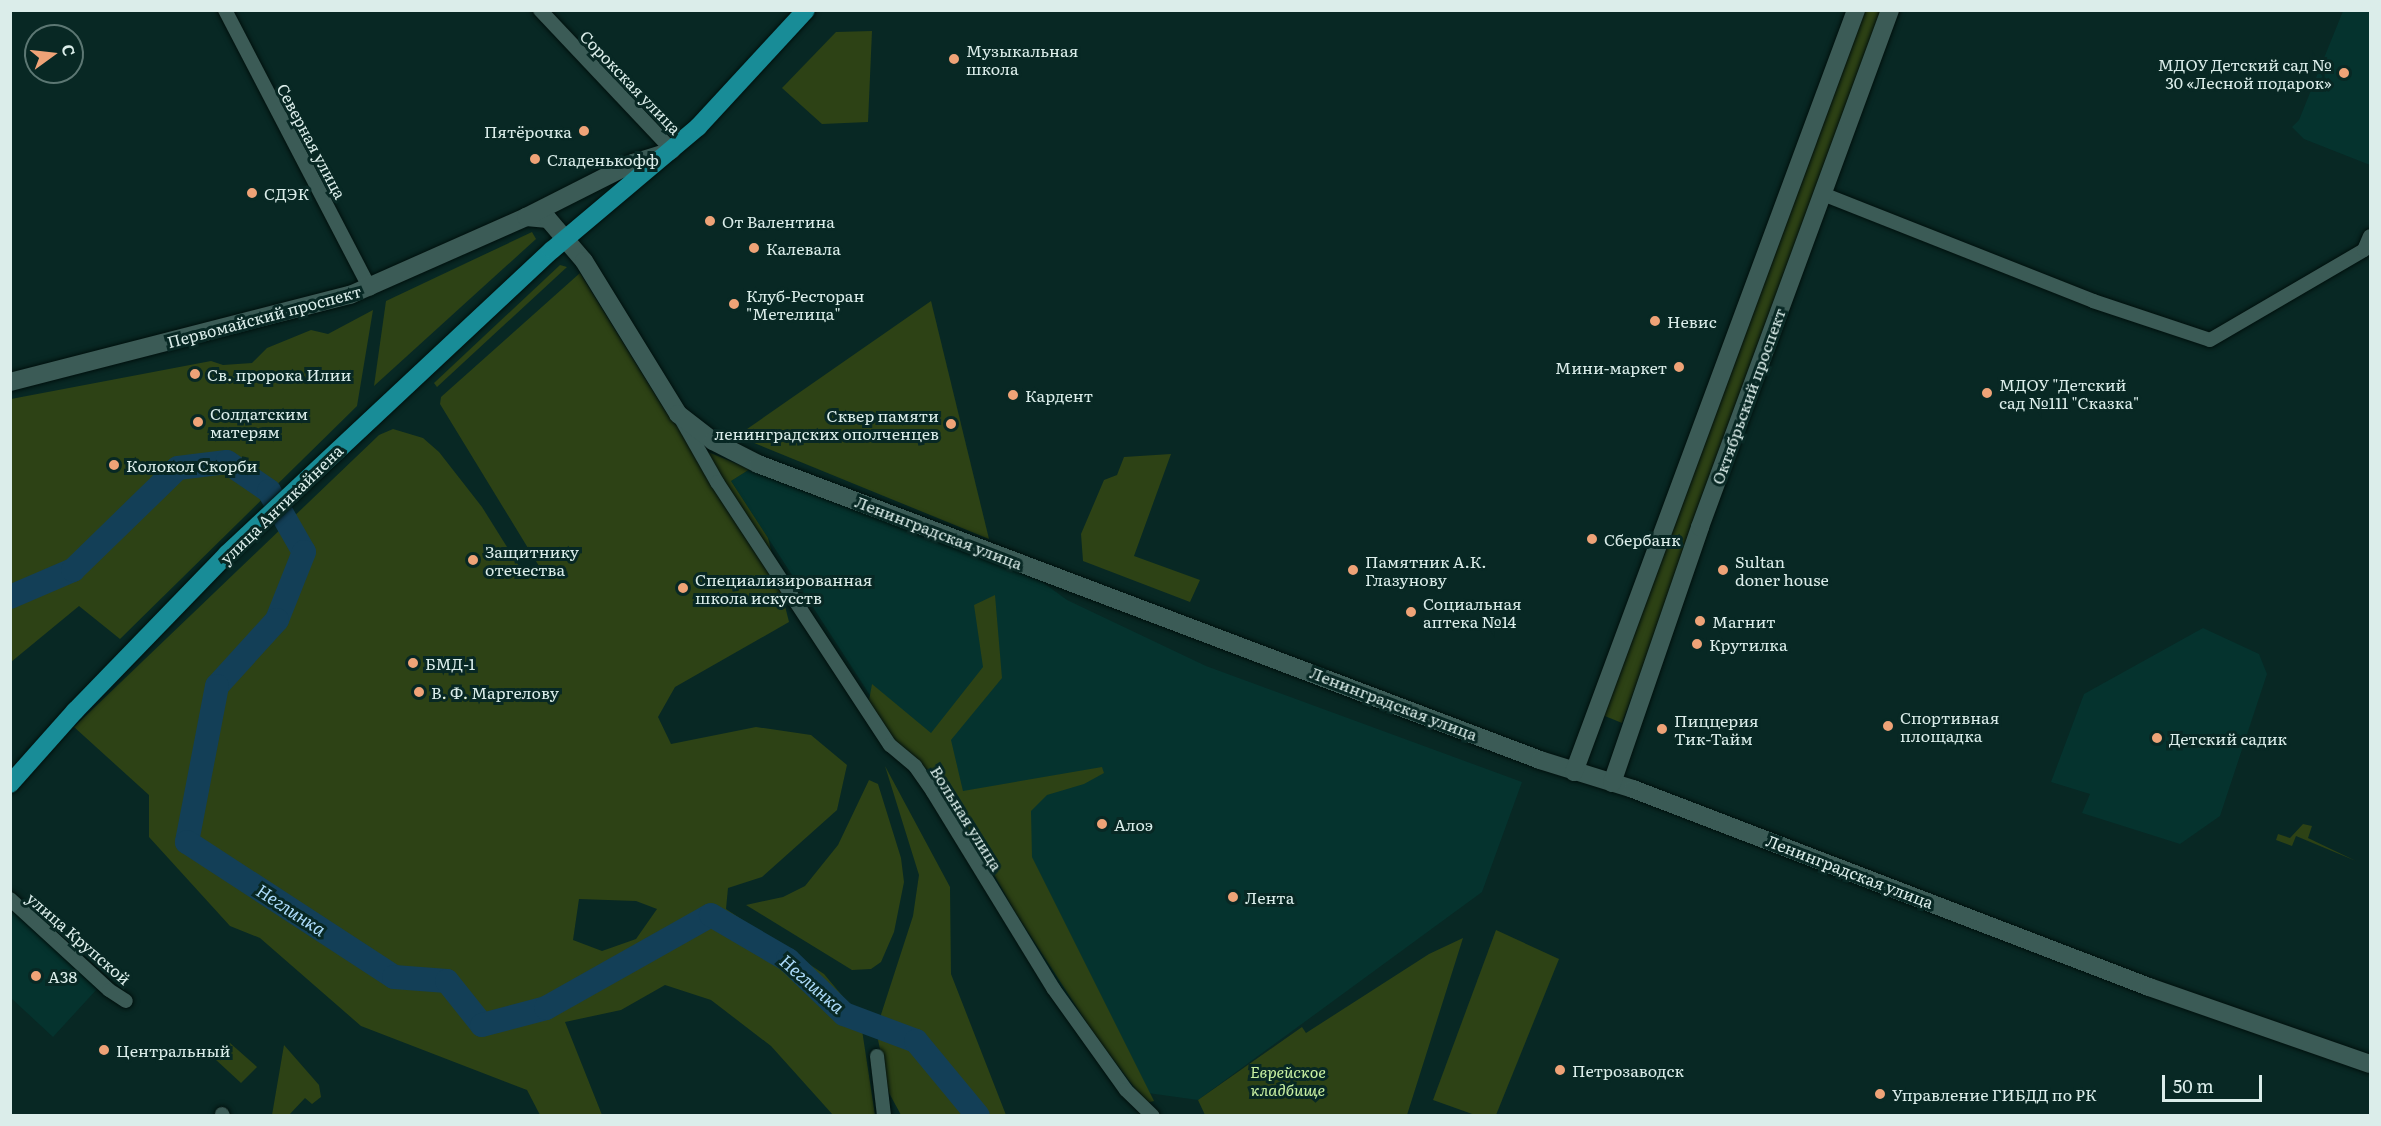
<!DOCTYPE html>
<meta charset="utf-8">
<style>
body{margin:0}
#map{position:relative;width:2381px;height:1126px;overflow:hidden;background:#082824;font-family:Literata,serif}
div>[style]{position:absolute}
.built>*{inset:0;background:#05332e}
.green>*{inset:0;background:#2d4215}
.river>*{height:24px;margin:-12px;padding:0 12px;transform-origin:12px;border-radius:12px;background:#133f57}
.roads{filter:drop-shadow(0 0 2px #00100d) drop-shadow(0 0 2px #00100d)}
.street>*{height:14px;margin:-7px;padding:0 7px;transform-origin:7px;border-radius:7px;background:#3b5b56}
.secondary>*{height:18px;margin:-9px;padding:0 9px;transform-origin:9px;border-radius:9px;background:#3b5b56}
.primary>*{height:18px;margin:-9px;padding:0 9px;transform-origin:9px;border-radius:9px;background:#188c97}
.dots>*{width:16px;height:16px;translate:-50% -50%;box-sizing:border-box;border:3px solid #082824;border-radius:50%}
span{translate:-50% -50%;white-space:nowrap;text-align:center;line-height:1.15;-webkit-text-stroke:6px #082824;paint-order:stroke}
.poi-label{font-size:16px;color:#dbedea}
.left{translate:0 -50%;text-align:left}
.right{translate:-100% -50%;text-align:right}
.street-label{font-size:16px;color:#dbedea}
.park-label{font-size:16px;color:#c8f0a2;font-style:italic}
.water-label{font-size:18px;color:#abdaf9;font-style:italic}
.frame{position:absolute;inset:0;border:12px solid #dbedea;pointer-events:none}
.north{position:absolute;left:24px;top:24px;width:60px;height:60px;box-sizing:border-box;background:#082824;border:2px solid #5c7773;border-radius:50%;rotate:75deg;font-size:16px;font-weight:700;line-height:24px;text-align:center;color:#dbedea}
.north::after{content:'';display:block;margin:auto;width:21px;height:27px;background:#efa377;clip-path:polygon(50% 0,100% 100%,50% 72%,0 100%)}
.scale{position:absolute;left:2162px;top:1075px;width:100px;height:27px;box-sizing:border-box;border:3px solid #dbedea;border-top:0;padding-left:8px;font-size:18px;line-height:21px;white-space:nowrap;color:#dbedea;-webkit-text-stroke:4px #082824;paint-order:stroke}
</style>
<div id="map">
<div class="built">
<div style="clip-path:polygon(2343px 11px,2370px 11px,2370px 165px,2304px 139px,2292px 127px,2299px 120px)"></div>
<div style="clip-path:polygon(750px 469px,1041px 581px,1067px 600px,1206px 666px,1522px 782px,1482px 892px,1198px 1100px,1126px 1090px,731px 481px)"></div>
<div style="clip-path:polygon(2203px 628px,2259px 654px,2267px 674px,2220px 816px,2180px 844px,2082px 813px,2090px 794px,2051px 782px,2084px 694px)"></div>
<div style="clip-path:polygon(11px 909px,97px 989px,53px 1037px,11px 998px)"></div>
</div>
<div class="green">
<div style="clip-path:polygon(1865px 11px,1891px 11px,1622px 723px,1600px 714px)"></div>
<div style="clip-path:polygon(872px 31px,868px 122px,822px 124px,782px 88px,836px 32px)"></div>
<div style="clip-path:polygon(532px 232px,536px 239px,374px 386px,386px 301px)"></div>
<div style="clip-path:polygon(560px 265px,567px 267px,437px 387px,434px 383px)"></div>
<div style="clip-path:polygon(evenodd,580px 273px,666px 412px,708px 452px,750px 469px,731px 481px,768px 538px,789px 622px,675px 687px,658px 717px,671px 744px,756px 727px,811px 735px,847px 765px,837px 810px,762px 877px,728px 888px,726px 909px,824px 974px,860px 1017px,875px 1115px,833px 1115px,771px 1046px,711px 1000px,665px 985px,621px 1010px,565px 1022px,602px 1115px,540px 1115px,527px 1090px,361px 1026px,260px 938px,230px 926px,149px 837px,149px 795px,74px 727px,379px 435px,393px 429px,423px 438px,439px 452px,482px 507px,527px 579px,542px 571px,440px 404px,441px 397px,580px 273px,579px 899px,636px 901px,657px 909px,636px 939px,602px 951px,573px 940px,579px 899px)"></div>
<div style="clip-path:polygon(931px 301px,989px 539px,737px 436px)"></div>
<div style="clip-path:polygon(373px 310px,357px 406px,120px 639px,79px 606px,11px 662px,11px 399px,211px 361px,223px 365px,252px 363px,267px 348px,311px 330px,328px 334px)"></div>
<div style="clip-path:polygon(1171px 454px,1134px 556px,1200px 580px,1190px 602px,1083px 561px,1081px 534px,1104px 480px,1117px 475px,1124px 457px)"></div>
<div style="clip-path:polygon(995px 595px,1002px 678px,951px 740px,963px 791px,1102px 767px,1104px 773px,1084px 784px,1047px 795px,1031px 811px,1032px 857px,1154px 1101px,1146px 1103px,1094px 1034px,1015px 912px,939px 777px,892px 746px,868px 706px,872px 684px,931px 733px,983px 667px,974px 605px)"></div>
<div style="clip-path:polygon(885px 766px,950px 887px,951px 974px,1006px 1115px,901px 1115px,889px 1093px,876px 1030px,913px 916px,919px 875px)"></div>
<div style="clip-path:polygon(869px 780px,878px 784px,901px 858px,904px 882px,894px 932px,881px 962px,871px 969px,852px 970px,746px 905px,783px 897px,805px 886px,838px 845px)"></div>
<div style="clip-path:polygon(2303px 824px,2312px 826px,2308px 838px,2356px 861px,2296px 836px,2292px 846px,2276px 840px,2278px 834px,2290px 838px)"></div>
<div style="clip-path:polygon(1496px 930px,1559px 959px,1496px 1115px,1475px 1115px,1433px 1100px)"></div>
<div style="clip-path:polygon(1463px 938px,1407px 1115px,1205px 1115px,1198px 1100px,1302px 1027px,1306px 1033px,1429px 954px)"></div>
<div style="clip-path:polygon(230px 1043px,257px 1067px,241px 1083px,215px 1059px)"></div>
<div style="clip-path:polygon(284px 1045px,319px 1085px,321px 1097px,312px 1104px,305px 1098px,289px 1115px,272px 1115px)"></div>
</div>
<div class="river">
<div style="left:10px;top:597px;width:69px;rotate:-23.2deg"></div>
<div style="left:73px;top:570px;width:146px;rotate:-44.2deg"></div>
<div style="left:178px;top:468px;width:49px;rotate:-7deg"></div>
<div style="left:227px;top:462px;width:51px;rotate:34.6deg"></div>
<div style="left:269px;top:491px;width:70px;rotate:60.2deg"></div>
<div style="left:304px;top:552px;width:73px;rotate:111.7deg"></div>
<div style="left:277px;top:620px;width:89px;rotate:132.3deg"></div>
<div style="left:217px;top:686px;width:159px;rotate:100.9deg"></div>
<div style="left:187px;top:842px;width:247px;rotate:33.1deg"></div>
<div style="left:394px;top:977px;width:53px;rotate:4.3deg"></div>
<div style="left:447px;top:981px;width:56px;rotate:51.5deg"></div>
<div style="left:482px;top:1025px;width:66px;rotate:-14.9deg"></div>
<div style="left:546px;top:1008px;width:189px;rotate:-29.4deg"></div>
<div style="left:711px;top:915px;width:89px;rotate:30.3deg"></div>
<div style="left:788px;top:960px;width:78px;rotate:44deg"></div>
<div style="left:844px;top:1014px;width:77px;rotate:20.6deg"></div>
<div style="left:916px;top:1041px;width:97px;rotate:50.4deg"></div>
</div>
<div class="roads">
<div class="street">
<div style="left:225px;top:10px;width:314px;rotate:62.5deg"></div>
<div style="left:540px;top:10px;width:194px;rotate:46.7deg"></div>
<div style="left:1823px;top:194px;width:290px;rotate:21.6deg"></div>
<div style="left:2093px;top:301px;width:123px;rotate:18.4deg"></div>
<div style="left:2210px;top:340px;width:178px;rotate:-30.3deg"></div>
<div style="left:2364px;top:250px;width:15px;rotate:-67deg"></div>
<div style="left:680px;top:417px;width:75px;rotate:60.4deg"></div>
<div style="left:717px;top:482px;width:315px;rotate:56.7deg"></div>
<div style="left:890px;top:745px;width:33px;rotate:40deg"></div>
<div style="left:915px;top:766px;width:32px;rotate:55deg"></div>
<div style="left:933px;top:792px;width:230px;rotate:58.5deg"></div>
<div style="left:1053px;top:988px;width:125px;rotate:54.4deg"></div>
<div style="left:1126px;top:1090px;width:37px;rotate:44deg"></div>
<div style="left:10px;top:899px;width:134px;rotate:42.6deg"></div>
<div style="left:109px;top:990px;width:20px;rotate:33deg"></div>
<div style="left:877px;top:1056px;width:60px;rotate:83.3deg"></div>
<div style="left:222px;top:1114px;width:2px;rotate:63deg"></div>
</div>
<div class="secondary">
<div style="left:526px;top:217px;width:22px;rotate:5deg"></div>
<div style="left:548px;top:219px;width:55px;rotate:49.4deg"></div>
<div style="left:584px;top:261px;width:180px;rotate:58.4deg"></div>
<div style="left:678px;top:414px;width:44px;rotate:37.6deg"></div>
<div style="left:713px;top:441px;width:51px;rotate:27.1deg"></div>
<div style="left:758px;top:464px;width:836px;rotate:20.73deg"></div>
<div style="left:1540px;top:760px;width:97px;rotate:17.3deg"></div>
<div style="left:1633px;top:789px;width:553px;rotate:20.99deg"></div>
<div style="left:2149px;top:987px;width:234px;rotate:19.2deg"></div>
<div style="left:10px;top:382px;width:351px;rotate:-14.4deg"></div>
<div style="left:350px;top:295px;width:193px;rotate:-23.9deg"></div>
<div style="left:526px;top:217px;width:120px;rotate:-26.8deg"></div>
<div style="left:633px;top:163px;width:37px;rotate:-17deg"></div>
<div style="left:1574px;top:772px;width:813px;rotate:-69.69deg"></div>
<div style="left:1612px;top:783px;width:271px;rotate:-71deg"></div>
<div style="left:1700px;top:527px;width:551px;rotate:-69.82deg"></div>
</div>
<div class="primary">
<div style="left:10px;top:784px;width:98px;rotate:-48.3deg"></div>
<div style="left:75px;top:711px;width:219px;rotate:-45.9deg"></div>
<div style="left:227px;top:554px;width:445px;rotate:-43.1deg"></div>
<div style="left:552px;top:250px;width:191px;rotate:-40.1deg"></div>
<div style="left:698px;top:127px;width:159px;rotate:-47.3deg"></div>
</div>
</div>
<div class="dots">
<div style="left:954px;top:59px;background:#efa377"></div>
<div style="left:2344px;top:73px;background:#efa377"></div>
<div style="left:584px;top:131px;background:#efa377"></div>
<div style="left:535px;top:159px;background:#efa377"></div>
<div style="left:252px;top:193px;background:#efa377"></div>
<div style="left:710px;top:221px;background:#efa377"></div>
<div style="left:754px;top:248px;background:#efa377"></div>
<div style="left:734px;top:304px;background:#efa377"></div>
<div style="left:1655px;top:321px;background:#efa377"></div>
<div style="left:1679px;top:367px;background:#efa377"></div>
<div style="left:195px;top:374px;background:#efa377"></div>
<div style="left:1987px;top:393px;background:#efa377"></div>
<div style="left:1013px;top:395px;background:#efa377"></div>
<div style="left:198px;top:422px;background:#efa377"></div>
<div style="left:951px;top:424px;background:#efa377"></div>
<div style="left:114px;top:465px;background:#efa377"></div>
<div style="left:1592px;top:539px;background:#efa377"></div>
<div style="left:473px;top:560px;background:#efa377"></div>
<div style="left:1353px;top:570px;background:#efa377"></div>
<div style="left:1723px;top:570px;background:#efa377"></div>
<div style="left:683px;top:588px;background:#efa377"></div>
<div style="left:1411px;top:612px;background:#efa377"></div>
<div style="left:1700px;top:621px;background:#efa377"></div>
<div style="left:1697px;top:644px;background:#efa377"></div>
<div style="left:413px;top:663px;background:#efa377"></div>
<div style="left:419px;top:692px;background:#efa377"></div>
<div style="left:1888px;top:726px;background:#efa377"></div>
<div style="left:1662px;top:729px;background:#efa377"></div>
<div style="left:2157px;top:738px;background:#efa377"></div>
<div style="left:1102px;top:824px;background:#efa377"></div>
<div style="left:1233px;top:897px;background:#efa377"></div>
<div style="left:36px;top:976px;background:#efa377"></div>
<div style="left:104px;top:1050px;background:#efa377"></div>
<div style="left:1560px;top:1070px;background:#efa377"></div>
<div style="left:1880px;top:1094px;background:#efa377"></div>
</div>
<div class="poi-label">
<span class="left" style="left:966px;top:59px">Музыкальная<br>школа</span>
<span class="right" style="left:2332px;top:73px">МДОУ Детский сад №<br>30 «Лесной подарок»</span>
<span class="right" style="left:572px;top:131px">Пятёрочка</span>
<span class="left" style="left:547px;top:159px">Сладенькофф</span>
<span class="left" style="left:264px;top:193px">СДЭК</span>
<span class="left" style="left:722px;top:221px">От Валентина</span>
<span class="left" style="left:766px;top:248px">Калевала</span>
<span class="left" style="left:746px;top:304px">Клуб-Ресторан<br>"Метелица"</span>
<span class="left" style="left:1667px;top:321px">Невис</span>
<span class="right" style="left:1667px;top:367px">Мини-маркет</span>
<span class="left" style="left:207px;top:374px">Св. пророка Илии</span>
<span class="left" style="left:1999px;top:393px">МДОУ "Детский<br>сад №111 "Сказка"</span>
<span class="left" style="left:1025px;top:395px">Кардент</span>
<span class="left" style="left:210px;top:422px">Солдатским<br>матерям</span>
<span class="right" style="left:939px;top:424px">Сквер памяти<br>ленинградских ополченцев</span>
<span class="left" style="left:126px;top:465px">Колокол Скорби</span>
<span class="left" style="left:1604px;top:539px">Сбербанк</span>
<span class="left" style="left:485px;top:560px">Защитнику<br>отечества</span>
<span class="left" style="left:1365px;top:570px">Памятник А.К.<br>Глазунову</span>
<span class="left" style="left:1735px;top:570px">Sultan<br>doner house</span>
<span class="left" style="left:695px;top:588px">Специализированная<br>школа искусств</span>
<span class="left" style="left:1423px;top:612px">Социальная<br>аптека №14</span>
<span class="left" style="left:1712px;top:621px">Магнит</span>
<span class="left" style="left:1709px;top:644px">Крутилка</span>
<span class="left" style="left:425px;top:663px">БМД-1</span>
<span class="left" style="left:431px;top:692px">В. Ф. Маргелову</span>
<span class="left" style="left:1900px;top:726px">Спортивная<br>площадка</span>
<span class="left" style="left:1674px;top:729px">Пиццерия<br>Тик-Тайм</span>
<span class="left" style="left:2169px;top:738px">Детский садик</span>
<span class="left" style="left:1114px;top:824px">Алоэ</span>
<span class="left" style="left:1245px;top:897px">Лента</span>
<span class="left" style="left:48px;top:976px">A38</span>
<span class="left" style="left:116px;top:1050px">Центральный</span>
<span class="left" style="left:1572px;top:1070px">Петрозаводск</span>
<span class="left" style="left:1892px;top:1094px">Управление ГИБДД по РК</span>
</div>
<div class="street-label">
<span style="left:631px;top:82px;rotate:46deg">Сорокская улица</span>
<span style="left:312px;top:141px;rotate:62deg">Северная улица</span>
<span style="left:264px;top:316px;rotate:-15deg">Первомайский проспект</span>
<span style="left:1748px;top:396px;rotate:-70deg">Октябрьский проспект</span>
<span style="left:281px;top:504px;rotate:-44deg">улица Антикайнена</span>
<span style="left:939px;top:532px;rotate:21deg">Ленинградская улица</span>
<span style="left:1394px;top:703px;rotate:21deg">Ленинградская улица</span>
<span style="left:967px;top:818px;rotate:58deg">Вольная улица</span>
<span style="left:1850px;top:871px;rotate:21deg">Ленинградская улица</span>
<span style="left:79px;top:938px;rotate:41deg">улица Крупской</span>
</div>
<div class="park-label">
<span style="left:1288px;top:1080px">Еврейское<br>кладбище</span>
</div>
<div class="water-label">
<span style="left:291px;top:910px;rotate:33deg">Неглинка</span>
<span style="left:812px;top:984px;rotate:41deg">Неглинка</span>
</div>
<div class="frame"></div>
<div class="north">С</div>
<div class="scale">50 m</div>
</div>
